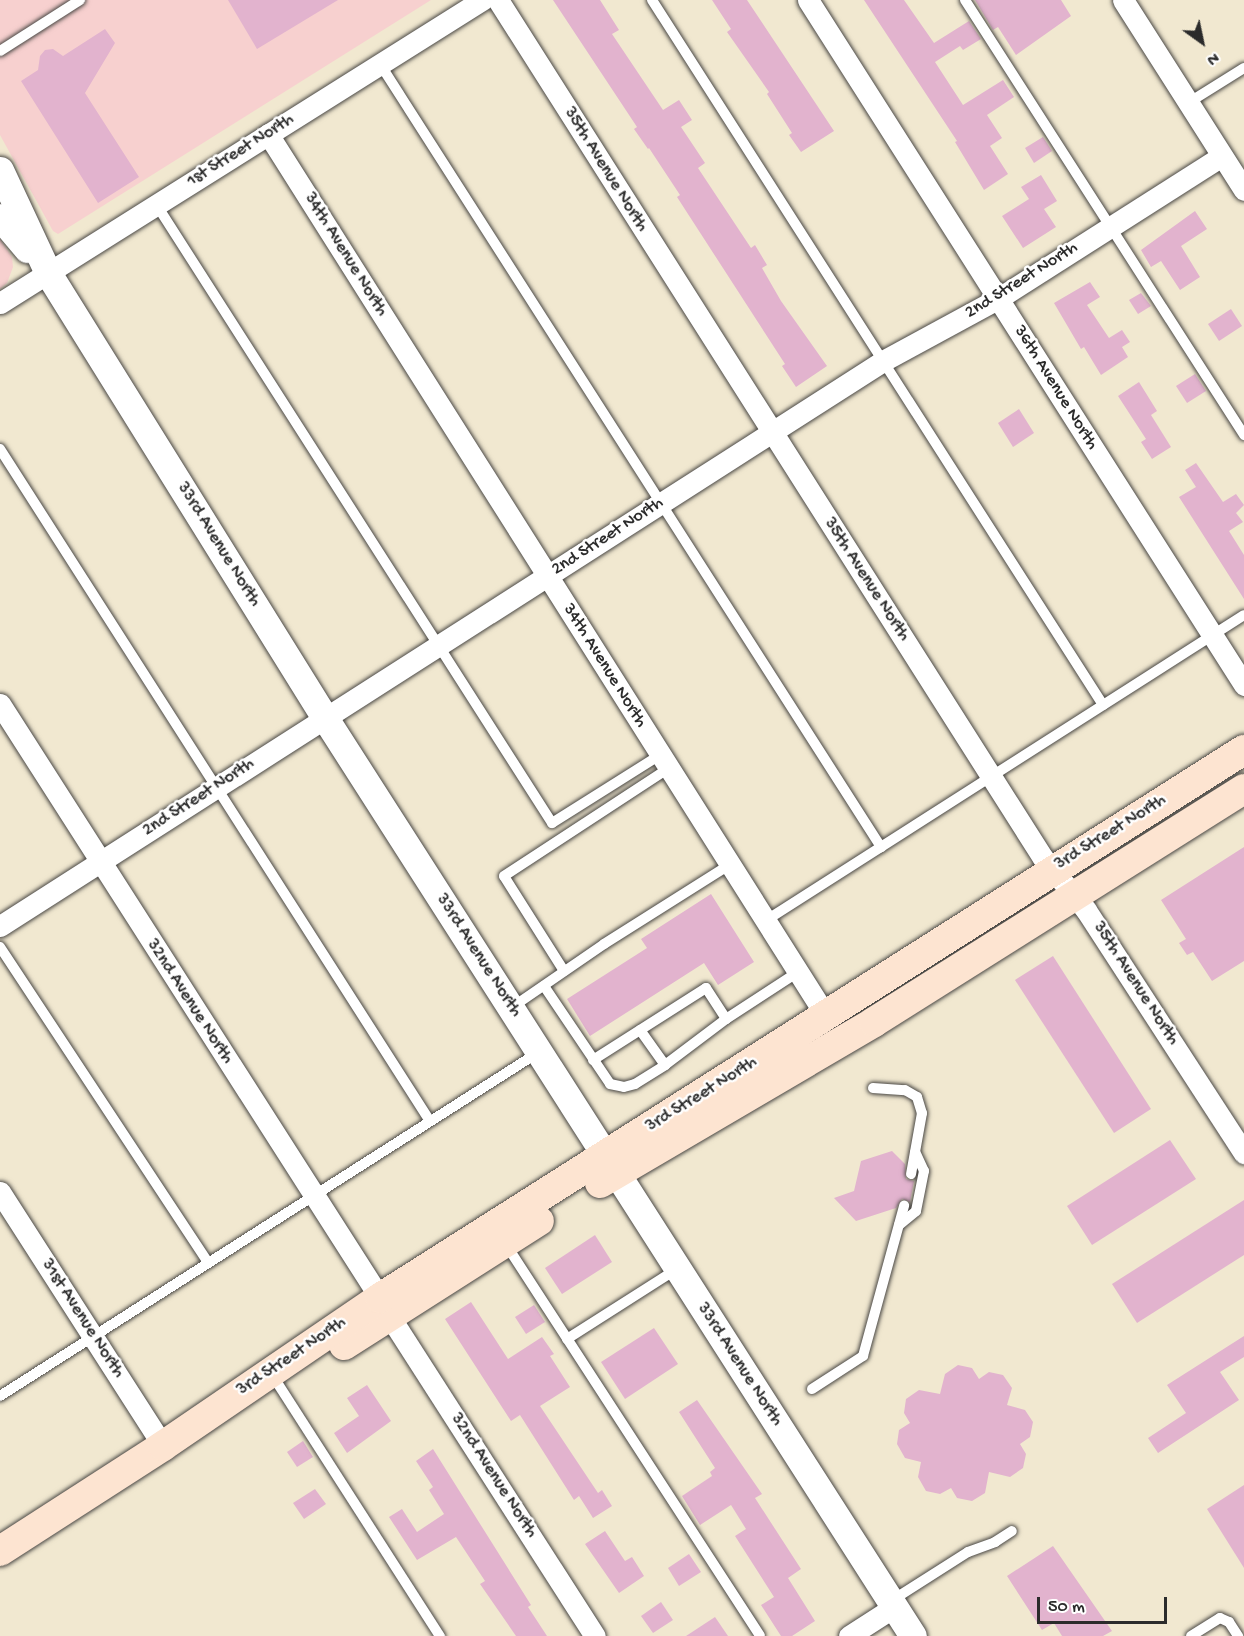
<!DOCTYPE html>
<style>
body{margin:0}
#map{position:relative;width:1244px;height:1636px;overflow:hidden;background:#f1e8d0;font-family:"Gochi Hand",sans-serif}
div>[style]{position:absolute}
.built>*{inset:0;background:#f7d0cf}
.building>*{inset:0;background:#e2b3ce}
.roads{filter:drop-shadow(0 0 2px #494744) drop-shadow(0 0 2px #494744)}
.service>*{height:10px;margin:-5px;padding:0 5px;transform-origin:5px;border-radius:5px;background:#fff}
.minor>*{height:21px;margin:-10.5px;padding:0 10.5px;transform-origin:10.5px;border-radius:10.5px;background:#fff}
.tertiary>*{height:27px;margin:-13.5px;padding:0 13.5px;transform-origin:13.5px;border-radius:13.5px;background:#fff}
.secondary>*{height:30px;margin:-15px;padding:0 15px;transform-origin:15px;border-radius:15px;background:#fde4d1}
span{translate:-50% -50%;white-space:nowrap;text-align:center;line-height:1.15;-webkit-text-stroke:5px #fff;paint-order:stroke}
.street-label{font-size:18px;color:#2b2b2b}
.north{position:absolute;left:1172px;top:12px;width:60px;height:60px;-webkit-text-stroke:4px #fff;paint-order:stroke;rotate:147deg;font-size:16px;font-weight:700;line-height:24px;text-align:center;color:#2b2b2b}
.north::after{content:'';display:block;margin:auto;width:21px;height:27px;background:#2b2b2b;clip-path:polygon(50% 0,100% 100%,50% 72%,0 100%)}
.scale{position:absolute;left:1037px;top:1597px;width:130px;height:27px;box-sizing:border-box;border:3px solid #2b2b2b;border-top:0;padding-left:8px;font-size:18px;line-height:21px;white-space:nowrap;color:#2b2b2b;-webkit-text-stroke:4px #fff;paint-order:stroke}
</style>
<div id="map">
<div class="built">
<div style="clip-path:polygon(0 0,431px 0,58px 234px,53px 231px,0 135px)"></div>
<div style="clip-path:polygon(0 239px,12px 257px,13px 267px,7px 283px,0 289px)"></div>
</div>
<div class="building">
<div style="clip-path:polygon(228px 0,338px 0,257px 49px)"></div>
<div style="clip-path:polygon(553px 0,600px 0,619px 30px,612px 34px,663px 110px,679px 100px,692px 120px,681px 127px,705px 163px,698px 168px,751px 248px,755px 245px,767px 265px,762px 268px,781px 301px,827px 366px,796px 387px,782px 366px,785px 364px,677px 197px,680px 195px,649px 148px,648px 149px,634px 129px,637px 127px)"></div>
<div style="clip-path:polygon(712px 0,747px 0,834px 131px,801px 152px,789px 135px,792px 133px,767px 94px,769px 92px,727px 32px,731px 29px)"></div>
<div style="clip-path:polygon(864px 0,904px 0,934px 43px,969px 21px,981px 39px,963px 50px,960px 46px,935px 62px,963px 105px,1003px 80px,1014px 97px,987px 115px,1002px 138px,990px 146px,1008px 174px,984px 190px,955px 142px,957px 141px)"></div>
<div style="clip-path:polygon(975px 0,1061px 0,1071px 16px,1016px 55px,998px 27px,993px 30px)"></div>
<div style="clip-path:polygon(105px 29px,115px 43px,85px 93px,139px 177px,98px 203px,21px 81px,38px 70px,40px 56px,45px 50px,53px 49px,63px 56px)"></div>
<div style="clip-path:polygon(1043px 137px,1052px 151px,1034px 163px,1025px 148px)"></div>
<div style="clip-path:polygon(1041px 175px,1057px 201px,1044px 209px,1056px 227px,1023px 248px,1002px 216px,1029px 199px,1021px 187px)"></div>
<div style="clip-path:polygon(1195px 211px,1207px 229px,1181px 246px,1200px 277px,1180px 290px,1161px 261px,1151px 267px,1141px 250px)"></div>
<div style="clip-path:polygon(1090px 282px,1100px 297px,1087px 305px,1109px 338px,1122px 330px,1130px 342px,1122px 347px,1128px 357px,1101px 375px,1084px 347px,1081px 349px,1054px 303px)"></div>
<div style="clip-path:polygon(1141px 293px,1151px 306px,1138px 314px,1129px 300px)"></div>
<div style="clip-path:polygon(1231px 309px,1242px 326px,1219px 341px,1208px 324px)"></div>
<div style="clip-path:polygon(1195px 374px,1206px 391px,1187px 403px,1176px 386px)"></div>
<div style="clip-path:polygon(1139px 382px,1157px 411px,1151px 415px,1171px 447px,1152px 459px,1141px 442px,1146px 439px,1118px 396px)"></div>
<div style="clip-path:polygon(1019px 409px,1034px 433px,1013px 447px,998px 423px)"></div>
<div style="clip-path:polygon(1196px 463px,1223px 502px,1236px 494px,1244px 505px,1236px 513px,1243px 522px,1229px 531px,1244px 555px,1244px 599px,1179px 497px,1196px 487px,1185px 470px)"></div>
<div style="clip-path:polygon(1244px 847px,1244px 961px,1212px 981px,1193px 952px,1187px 955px,1179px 943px,1186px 939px,1161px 900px)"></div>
<div style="clip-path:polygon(711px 894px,754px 962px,718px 985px,704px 963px,590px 1036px,567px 999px,647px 948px,641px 939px)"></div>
<div style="clip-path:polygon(1053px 956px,1151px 1109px,1114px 1133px,1015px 980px)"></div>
<div style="clip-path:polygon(1170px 1140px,1196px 1179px,1092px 1245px,1067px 1206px)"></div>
<div style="clip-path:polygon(892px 1151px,905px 1164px,906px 1179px,914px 1181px,910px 1202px,902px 1199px,896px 1208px,856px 1221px,834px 1198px,854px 1191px,861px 1161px)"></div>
<div style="clip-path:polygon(1244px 1200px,1244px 1255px,1137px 1323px,1112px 1284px)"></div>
<div style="clip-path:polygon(595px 1235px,612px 1262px,562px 1294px,545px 1268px)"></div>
<div style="clip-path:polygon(471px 1302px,508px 1359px,542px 1337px,554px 1354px,550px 1356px,570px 1387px,540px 1406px,598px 1493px,602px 1490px,612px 1506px,593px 1518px,579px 1496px,574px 1500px,520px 1415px,511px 1421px,445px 1319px)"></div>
<div style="clip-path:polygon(534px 1305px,545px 1322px,526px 1334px,515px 1317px)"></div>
<div style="clip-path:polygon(654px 1328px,678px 1364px,625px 1399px,601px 1362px)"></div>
<div style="clip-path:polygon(1244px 1336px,1244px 1357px,1220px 1372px,1239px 1400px,1158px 1453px,1148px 1438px,1186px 1413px,1167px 1385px)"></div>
<div style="clip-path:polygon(958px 1365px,972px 1368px,979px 1379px,989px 1372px,1003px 1375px,1012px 1388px,1007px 1405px,1025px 1410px,1033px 1422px,1030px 1437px,1020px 1444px,1026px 1454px,1023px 1468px,1010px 1477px,989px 1472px,985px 1493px,972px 1501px,957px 1498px,951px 1488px,940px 1494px,926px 1491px,918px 1477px,921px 1462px,905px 1458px,897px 1444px,899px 1430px,910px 1423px,904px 1413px,906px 1399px,919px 1390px,940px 1394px,945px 1374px)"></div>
<div style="clip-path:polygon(367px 1385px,391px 1421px,347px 1453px,334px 1433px,359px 1416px,347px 1398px)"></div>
<div style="clip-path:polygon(697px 1400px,762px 1494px,755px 1498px,801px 1569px,788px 1578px,815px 1621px,792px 1636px,781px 1636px,761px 1605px,774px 1597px,735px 1536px,746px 1529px,731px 1505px,700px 1525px,682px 1496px,712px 1476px,710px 1472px,715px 1468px,679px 1412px)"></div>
<div style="clip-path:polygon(303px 1441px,313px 1457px,297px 1467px,287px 1452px)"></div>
<div style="clip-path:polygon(433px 1449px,531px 1605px,528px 1607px,547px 1636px,516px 1636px,480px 1584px,485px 1581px,456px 1537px,417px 1560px,389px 1517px,402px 1509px,417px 1532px,444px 1514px,429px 1490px,433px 1487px,416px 1461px)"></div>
<div style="clip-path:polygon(1244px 1485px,1244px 1568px,1207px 1509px)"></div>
<div style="clip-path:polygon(315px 1489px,326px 1504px,304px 1519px,293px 1503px)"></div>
<div style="clip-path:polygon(605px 1531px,625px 1561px,632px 1557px,644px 1576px,619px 1593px,585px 1544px)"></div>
<div style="clip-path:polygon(1053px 1546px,1112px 1631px,1103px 1636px,1062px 1636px,1054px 1623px,1042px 1630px,1007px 1576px)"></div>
<div style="clip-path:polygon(689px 1554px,701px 1572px,679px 1586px,668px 1568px)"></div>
<div style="clip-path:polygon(661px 1602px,673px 1620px,653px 1633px,641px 1616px)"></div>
<div style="clip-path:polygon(715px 1617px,728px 1636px,686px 1636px)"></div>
</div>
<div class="roads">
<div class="service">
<div style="left:652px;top:0;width:837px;rotate:57.39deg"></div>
<div style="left:965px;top:0;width:517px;rotate:57.32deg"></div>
<div style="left:0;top:51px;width:95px;rotate:-32.5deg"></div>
<div style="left:380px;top:64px;width:930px;rotate:57.39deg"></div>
<div style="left:1188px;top:103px;width:66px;rotate:-32deg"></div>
<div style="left:156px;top:204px;width:735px;rotate:57.39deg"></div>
<div style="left:552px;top:823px;width:128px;rotate:-32.2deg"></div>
<div style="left:0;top:449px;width:798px;rotate:57.39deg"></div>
<div style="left:765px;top:921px;width:568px;rotate:-32.57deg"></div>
<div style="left:0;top:947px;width:378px;rotate:56.6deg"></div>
<div style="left:564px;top:971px;width:112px;rotate:-122.3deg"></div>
<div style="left:504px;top:876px;width:197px;rotate:-33.2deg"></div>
<div style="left:544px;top:986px;width:118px;rotate:56deg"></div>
<div style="left:610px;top:1084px;width:14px;rotate:12deg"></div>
<div style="left:624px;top:1087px;width:11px;rotate:-15deg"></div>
<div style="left:635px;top:1084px;width:36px;rotate:-32deg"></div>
<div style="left:665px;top:1065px;width:76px;rotate:-37deg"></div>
<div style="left:726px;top:1019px;width:86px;rotate:-33.1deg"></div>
<div style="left:511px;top:1008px;width:113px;rotate:-34.5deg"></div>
<div style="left:604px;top:944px;width:148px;rotate:-32.3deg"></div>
<div style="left:640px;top:1030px;width:43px;rotate:54.5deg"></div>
<div style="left:593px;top:1060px;width:134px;rotate:-32.5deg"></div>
<div style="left:706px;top:988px;width:37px;rotate:57deg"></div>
<div style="left:873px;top:1088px;width:32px;rotate:4deg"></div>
<div style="left:905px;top:1090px;width:14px;rotate:30deg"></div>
<div style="left:917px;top:1097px;width:17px;rotate:73deg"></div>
<div style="left:922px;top:1113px;width:62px;rotate:100.2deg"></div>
<div style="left:899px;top:1225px;width:22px;rotate:-39deg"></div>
<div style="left:916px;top:1211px;width:41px;rotate:-78.7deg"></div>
<div style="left:924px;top:1171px;width:21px;rotate:-115deg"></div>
<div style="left:505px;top:1243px;width:468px;rotate:57deg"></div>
<div style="left:567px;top:1339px;width:130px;rotate:-32.5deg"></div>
<div style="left:278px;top:1384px;width:300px;rotate:57.3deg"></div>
<div style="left:812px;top:1389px;width:61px;rotate:-32.9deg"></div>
<div style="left:863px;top:1356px;width:156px;rotate:-74.7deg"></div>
<div style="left:0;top:1396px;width:639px;rotate:-32.55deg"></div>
<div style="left:891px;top:1601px;width:91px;rotate:-32.5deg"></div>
<div style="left:968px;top:1552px;width:29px;rotate:-20deg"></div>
<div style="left:995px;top:1542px;width:20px;rotate:-33deg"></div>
<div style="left:1191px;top:1636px;width:34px;rotate:-32deg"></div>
<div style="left:1220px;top:1618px;width:10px;rotate:24deg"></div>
<div style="left:1229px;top:1622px;width:17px;rotate:57deg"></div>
</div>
<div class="minor">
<div style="left:498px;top:0;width:1016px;rotate:57.58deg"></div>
<div style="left:1043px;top:858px;width:67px;rotate:50.4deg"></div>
<div style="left:1086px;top:910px;width:290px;rotate:57deg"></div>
<div style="left:808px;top:0;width:812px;rotate:57.52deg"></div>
<div style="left:1123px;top:0;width:225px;rotate:57.5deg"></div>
<div style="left:268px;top:134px;width:1044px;rotate:57.68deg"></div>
<div style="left:0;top:303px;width:569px;rotate:-32.15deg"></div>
<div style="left:0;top:704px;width:705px;rotate:57.39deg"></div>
<div style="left:0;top:926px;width:1048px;rotate:-32.61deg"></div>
<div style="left:883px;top:361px;width:132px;rotate:-28.5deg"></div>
<div style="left:999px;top:298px;width:264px;rotate:-32.5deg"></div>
<div style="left:0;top:1192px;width:302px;rotate:57.3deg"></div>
<div style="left:390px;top:1317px;width:379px;rotate:57.3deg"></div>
<div style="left:849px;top:1636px;width:54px;rotate:-32.8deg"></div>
</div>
<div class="tertiary">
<div style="left:0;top:170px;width:114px;rotate:65deg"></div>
<div style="left:48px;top:273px;width:524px;rotate:58.1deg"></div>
<div style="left:325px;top:718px;width:1090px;rotate:57.36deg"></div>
<div style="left:0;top:217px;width:42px;rotate:49.8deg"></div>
</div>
<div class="secondary">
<div style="left:600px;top:1183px;width:318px;rotate:-30.4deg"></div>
<div style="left:874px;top:1022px;width:437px;rotate:-32.2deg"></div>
<div style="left:344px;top:1345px;width:231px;rotate:-32.5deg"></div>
<div style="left:0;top:1551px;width:194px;rotate:-32.8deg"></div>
<div style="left:163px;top:1446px;width:263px;rotate:-34.3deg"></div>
<div style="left:380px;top:1298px;width:1023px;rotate:-32.39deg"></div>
</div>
</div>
<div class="street-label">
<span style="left:241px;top:151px;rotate:-32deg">1st Street North</span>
<span style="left:605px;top:170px;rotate:58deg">35th Avenue North</span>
<span style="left:345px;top:255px;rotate:58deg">34th Avenue North</span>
<span style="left:1022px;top:281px;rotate:-32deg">2nd Street North</span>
<span style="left:1055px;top:388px;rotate:58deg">36th Avenue North</span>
<span style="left:608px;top:537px;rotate:-33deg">2nd Street North</span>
<span style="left:218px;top:545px;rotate:58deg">33rd Avenue North</span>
<span style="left:866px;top:580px;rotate:57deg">35th Avenue North</span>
<span style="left:604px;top:666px;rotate:58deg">34th Avenue North</span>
<span style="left:199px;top:798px;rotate:-33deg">2nd Street North</span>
<span style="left:1111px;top:833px;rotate:-32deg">3rd Street North</span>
<span style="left:478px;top:956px;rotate:57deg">33rd Avenue North</span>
<span style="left:1135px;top:984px;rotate:57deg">35th Avenue North</span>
<span style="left:189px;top:1002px;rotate:57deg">32nd Avenue North</span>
<span style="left:702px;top:1095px;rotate:-32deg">3rd Street North</span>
<span style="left:82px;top:1319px;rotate:57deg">31st Avenue North</span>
<span style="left:292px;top:1357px;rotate:-34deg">3rd Street North</span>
<span style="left:739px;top:1365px;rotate:57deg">33rd Avenue North</span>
<span style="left:493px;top:1476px;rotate:57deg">32nd Avenue North</span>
</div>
<div class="north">N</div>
<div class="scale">50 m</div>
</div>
